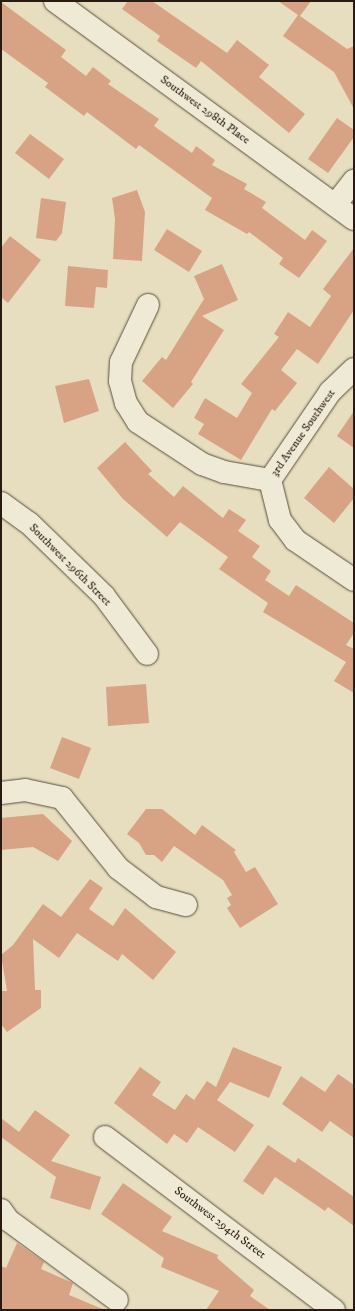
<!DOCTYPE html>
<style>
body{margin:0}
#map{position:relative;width:355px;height:1311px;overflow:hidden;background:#e7debf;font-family:"IM FELL DW Pica",serif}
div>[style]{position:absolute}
.building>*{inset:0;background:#d8a384}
.roads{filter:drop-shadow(0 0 1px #594c3d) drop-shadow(0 0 1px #594c3d)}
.minor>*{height:22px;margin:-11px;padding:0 11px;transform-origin:11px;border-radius:11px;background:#efead5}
span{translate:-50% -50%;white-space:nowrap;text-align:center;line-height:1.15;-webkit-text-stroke:3.5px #efead5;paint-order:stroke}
.street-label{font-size:12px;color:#2a1b12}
.frame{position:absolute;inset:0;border:2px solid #2a1b12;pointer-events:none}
</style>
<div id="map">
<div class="building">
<div style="clip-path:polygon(128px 1px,152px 1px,227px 53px,237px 40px,269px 65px,259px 77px,305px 114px,289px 133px,201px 61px,196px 68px,157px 41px,160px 36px,122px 9px)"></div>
<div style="clip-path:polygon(278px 1px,311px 1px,300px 16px,347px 49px,354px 46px,354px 109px,334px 72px,283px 36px,298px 15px)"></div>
<div style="clip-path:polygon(1px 2px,66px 50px,61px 57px,86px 76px,93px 67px,111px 81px,108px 84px,159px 119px,154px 126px,192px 153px,196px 146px,215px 160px,212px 165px,247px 184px,244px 189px,266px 202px,262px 208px,305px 240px,312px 230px,327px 241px,299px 278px,279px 264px,283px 258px,249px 232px,247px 234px,205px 210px,212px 198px,139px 145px,136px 149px,87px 112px,84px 116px,45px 87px,48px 83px,1px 49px)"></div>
<div style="clip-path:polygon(337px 118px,354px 130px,354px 137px,328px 173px,308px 159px)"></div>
<div style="clip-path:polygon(30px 134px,64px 159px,49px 179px,15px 153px)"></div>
<div style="clip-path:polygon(137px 190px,145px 212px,142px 261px,113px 259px,115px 219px,112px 198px)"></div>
<div style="clip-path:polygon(41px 198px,66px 202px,62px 233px,56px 241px,36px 238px)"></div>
<div style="clip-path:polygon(167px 229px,202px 251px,189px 272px,154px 250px)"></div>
<div style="clip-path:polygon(10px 236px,41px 260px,8px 303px,1px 297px,1px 248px)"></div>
<div style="clip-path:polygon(354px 248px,354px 310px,318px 364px,297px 349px,281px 370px,297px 383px,275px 411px,272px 409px,241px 460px,198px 434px,204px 424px,194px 418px,205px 398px,237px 418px,252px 393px,241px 384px,279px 337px,274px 334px,288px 312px,310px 327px,331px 296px,323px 289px)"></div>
<div style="clip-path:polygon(222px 264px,238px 300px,202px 316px,224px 330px,191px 382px,193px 384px,173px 408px,142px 381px,162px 357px,166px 360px,204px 299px,194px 276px)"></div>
<div style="clip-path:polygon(68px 266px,108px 270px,107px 288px,96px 287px,94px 308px,65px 306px)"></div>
<div style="clip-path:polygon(89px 379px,99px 411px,64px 423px,55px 386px)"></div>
<div style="clip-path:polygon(354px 411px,354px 448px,337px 436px)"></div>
<div style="clip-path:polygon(125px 442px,152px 471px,148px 474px,174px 497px,183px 486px,223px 518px,229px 509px,246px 520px,238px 531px,260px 546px,252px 557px,271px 571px,265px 580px,289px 596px,296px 585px,354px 623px,354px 633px,346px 645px,354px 649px,354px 693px,334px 681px,346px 662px,263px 612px,268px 603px,219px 569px,228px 557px,180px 522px,167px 537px,123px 499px,97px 468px)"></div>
<div style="clip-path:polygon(329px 467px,354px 489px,354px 498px,334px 523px,304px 498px)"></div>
<div style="clip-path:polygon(146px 684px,149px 723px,108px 726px,106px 687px)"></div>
<div style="clip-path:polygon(62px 737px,91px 748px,79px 779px,50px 768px)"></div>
<div style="clip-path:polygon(146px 809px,162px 809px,195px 835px,202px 825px,236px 850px,234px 852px,246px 872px,255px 867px,278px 904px,240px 928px,227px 908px,231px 905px,227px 898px,232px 895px,223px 880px,174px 846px,162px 862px,154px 855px,146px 855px,139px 843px,127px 834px)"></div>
<div style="clip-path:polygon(43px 814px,72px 841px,58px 861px,33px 847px,1px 850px,1px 818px)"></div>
<div style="clip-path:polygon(90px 879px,103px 888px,89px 909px,113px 926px,125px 908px,176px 952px,153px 980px,122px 954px,118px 961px,77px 933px,59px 958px,33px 939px,35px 990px,41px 990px,41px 1008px,7px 1032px,1px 1024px,1px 991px,7px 991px,1px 955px,13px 945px,43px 904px,61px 917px)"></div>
<div style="clip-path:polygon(233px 1047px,282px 1067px,269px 1098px,230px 1082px,217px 1100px,254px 1125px,235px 1152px,198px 1127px,187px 1143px,174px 1134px,167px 1144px,114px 1103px,140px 1067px,161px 1082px,152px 1095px,175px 1110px,186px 1094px,194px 1100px,207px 1081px,216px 1087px)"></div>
<div style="clip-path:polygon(338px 1074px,354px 1085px,354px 1138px,330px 1121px,322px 1132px,282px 1104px,301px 1076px,325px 1092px)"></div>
<div style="clip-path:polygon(35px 1110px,70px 1135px,51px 1161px,101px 1177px,90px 1210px,50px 1198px,56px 1177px,1px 1137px,1px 1118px,19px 1132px)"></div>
<div style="clip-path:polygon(268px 1145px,295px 1163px,298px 1158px,354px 1197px,354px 1226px,328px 1207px,325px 1211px,275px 1177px,263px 1195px,243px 1181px)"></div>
<div style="clip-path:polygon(123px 1183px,172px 1217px,162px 1231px,218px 1255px,217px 1258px,254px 1290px,250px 1296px,270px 1310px,206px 1310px,219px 1291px,161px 1267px,164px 1258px,101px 1214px)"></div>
<div style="clip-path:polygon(17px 1243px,44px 1262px,41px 1269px,73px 1283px,69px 1295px,105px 1310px,1px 1310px,1px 1266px,6px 1268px)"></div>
</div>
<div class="roads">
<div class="minor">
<div style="left:55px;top:1px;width:370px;rotate:36.1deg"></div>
<div style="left:335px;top:205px;width:31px;rotate:-52deg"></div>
<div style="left:148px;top:305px;width:63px;rotate:115.3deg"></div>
<div style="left:121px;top:362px;width:19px;rotate:93deg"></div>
<div style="left:120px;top:381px;width:23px;rotate:75deg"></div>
<div style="left:126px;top:403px;width:22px;rotate:58deg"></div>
<div style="left:138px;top:422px;width:77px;rotate:33.3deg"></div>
<div style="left:202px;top:464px;width:23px;rotate:20deg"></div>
<div style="left:224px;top:472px;width:47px;rotate:9.9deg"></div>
<div style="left:270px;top:480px;width:107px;rotate:-55.7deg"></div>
<div style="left:330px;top:392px;width:33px;rotate:-44deg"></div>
<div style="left:270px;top:480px;width:41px;rotate:76deg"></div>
<div style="left:280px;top:520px;width:25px;rotate:53deg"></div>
<div style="left:295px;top:540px;width:71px;rotate:34.1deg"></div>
<div style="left:1px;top:503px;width:34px;rotate:36deg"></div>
<div style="left:29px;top:523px;width:105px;rotate:44.2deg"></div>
<div style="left:104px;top:596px;width:72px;rotate:53.4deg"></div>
<div style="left:1px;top:793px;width:24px;rotate:-7deg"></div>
<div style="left:25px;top:790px;width:38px;rotate:12deg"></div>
<div style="left:62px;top:798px;width:90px;rotate:51.3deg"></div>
<div style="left:118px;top:868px;width:48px;rotate:37.3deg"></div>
<div style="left:156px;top:897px;width:31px;rotate:15deg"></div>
<div style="left:105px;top:1137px;width:287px;rotate:37.1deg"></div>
<div style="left:1px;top:1210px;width:12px;rotate:55deg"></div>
<div style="left:8px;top:1220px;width:135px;rotate:36.3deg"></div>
</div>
</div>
<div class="street-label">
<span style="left:205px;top:110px;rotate:36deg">Southwest 298th Place</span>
<span style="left:303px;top:433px;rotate:-55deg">3rd Avenue Southwest</span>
<span style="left:70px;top:565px;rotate:45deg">Southwest 296th Street</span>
<span style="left:220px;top:1223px;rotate:37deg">Southwest 294th Street</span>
</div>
<div class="frame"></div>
</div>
